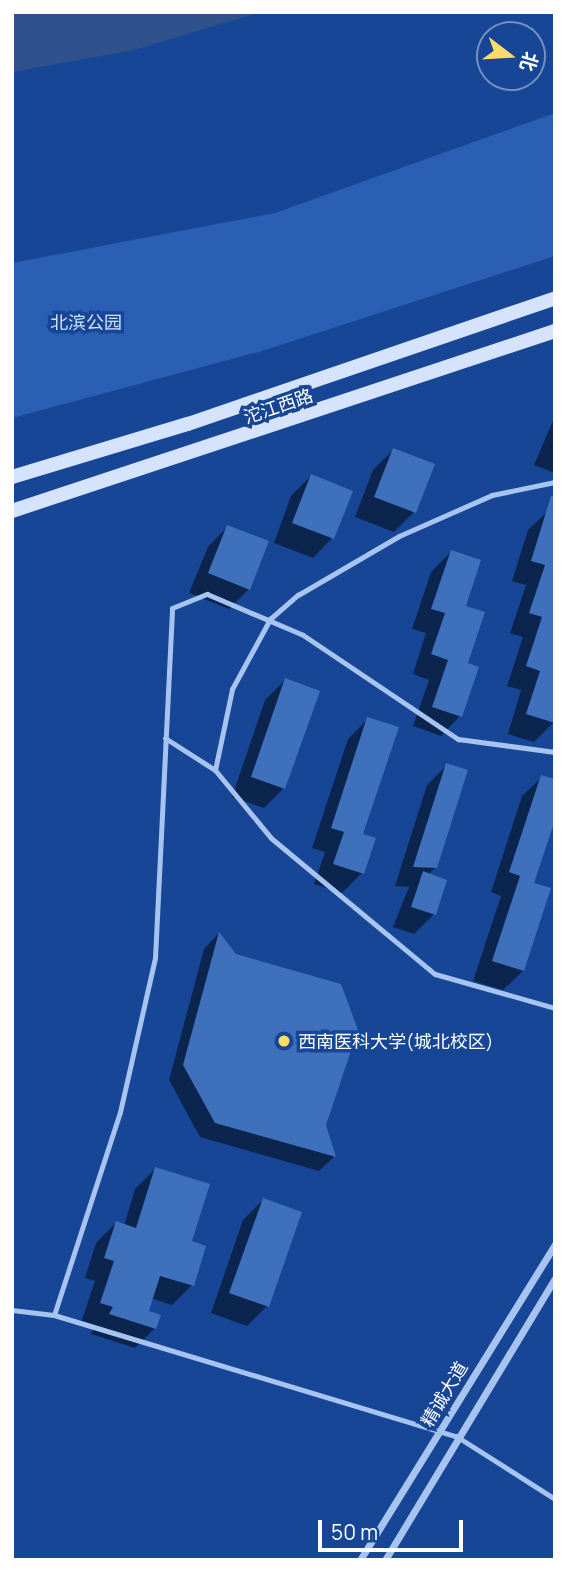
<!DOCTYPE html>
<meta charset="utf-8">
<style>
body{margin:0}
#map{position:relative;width:567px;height:1572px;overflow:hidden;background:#164695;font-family:Manrope,"Noto Sans SC",sans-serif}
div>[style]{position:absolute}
.green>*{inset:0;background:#2a5fb3}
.water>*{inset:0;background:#2f528d}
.shadow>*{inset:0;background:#0007}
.building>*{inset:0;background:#3f70bc}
.lane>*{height:5px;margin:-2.5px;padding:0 2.5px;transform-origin:2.5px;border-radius:2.5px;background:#a7c4f1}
.street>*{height:7px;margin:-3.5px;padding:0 3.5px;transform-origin:3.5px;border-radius:3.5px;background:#a7c4f1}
.secondary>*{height:14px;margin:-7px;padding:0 7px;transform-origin:7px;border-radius:7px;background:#d5e4fc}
.dots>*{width:19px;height:19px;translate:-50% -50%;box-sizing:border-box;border:4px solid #164695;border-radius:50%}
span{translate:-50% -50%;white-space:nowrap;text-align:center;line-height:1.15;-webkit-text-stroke:7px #164695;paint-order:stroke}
.park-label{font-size:18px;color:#cee0fc}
.street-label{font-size:18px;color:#fff}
.poi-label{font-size:18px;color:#fff}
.left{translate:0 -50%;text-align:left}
.frame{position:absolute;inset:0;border:14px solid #fff;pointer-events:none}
.north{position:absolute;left:476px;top:21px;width:70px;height:70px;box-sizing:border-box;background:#164695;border:2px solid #7390bf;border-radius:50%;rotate:107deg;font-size:19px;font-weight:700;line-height:28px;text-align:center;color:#fff}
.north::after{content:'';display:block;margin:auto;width:24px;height:32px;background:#ffdc67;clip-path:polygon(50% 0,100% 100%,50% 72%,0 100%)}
.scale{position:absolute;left:318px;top:1520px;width:145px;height:32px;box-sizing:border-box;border:4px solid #fff;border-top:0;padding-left:9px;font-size:21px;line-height:24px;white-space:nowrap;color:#fff;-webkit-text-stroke:5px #164695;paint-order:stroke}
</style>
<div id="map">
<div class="green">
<div style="clip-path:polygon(555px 113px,555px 256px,262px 351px,12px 418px,12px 263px,275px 213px)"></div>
</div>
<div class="water">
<div style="clip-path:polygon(12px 12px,261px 12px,134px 50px,12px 72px)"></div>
</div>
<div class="shadow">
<div style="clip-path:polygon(555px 416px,555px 473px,534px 465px)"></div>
<div style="clip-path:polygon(393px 450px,414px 512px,394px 532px,355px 517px,373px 470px)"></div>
<div style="clip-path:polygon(311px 476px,332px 538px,313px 558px,274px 543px,291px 496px)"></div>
<div style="clip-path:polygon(548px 511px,554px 722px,534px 742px,508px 734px,521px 690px,507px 686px,523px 637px,510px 633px,526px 585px,512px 581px,528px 530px)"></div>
<div style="clip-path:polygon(227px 527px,249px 589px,229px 609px,189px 593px,208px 547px)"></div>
<div style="clip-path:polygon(451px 552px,463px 607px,465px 664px,460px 716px,441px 736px,413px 726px,429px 680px,413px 674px,426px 633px,412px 629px,431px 572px)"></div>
<div style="clip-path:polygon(285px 680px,284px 788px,264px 808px,232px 797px,265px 700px)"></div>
<div style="clip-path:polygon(368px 719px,361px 835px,374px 839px,362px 873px,342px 893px,314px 884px,325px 852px,312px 848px,348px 739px)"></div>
<div style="clip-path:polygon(447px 765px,435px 868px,428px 875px,434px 914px,414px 934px,393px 927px,409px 887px,395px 886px,427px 785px)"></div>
<div style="clip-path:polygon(542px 777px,523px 971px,503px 990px,473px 981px,501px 896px,491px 892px,522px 796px)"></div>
<div style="clip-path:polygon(218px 934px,324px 1125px,334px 1157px,319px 1171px,200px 1137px,169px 1080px,204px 949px)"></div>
<div style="clip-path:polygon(155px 1169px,190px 1243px,192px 1285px,172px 1305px,151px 1298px,146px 1312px,155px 1328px,135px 1348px,91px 1334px,95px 1327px,81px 1323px,95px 1281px,85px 1278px,96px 1243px,116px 1223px,124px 1226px,135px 1189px)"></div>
<div style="clip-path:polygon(263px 1200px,267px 1306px,247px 1326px,211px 1313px,243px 1220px)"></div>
</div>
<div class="building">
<div style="clip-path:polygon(393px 448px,435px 464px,416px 513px,374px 497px)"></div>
<div style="clip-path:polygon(311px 474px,353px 491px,334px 539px,292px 523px)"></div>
<div style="clip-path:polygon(551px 496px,555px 496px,555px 723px,526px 714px,540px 671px,526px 666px,542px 617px,529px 613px,545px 565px,531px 561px)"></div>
<div style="clip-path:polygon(227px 525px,269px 541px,250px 590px,208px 573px)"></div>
<div style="clip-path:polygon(451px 550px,481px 560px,466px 606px,485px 612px,468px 663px,479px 667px,462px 717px,432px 707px,448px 660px,431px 654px,445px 613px,431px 609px)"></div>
<div style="clip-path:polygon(285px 678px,320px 691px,285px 789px,251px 777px)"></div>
<div style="clip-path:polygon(367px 717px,399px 727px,363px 834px,376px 838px,364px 874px,333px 864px,344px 832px,331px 828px)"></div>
<div style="clip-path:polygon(446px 763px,468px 770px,437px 868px,413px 867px)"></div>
<div style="clip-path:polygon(541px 775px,555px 779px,555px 820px,534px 883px,551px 888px,524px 971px,492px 961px,520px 876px,509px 872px)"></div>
<div style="clip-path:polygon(423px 871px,447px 880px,436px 915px,411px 907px)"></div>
<div style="clip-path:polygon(219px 932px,236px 954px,341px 984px,358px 1030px,326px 1125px,336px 1157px,215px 1123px,183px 1065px)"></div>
<div style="clip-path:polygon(155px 1167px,210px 1184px,192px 1241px,206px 1246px,194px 1286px,160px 1276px,149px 1311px,161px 1315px,156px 1329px,109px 1314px,113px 1307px,100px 1303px,114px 1261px,104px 1258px,116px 1221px,136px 1228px)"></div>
<div style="clip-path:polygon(263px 1198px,302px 1212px,269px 1307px,229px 1293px)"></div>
</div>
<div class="lane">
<div style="left:165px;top:738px;width:59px;rotate:32.6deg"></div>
<div style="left:215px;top:770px;width:88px;rotate:50.5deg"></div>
<div style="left:271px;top:838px;width:213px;rotate:39.7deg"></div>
<div style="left:435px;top:974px;width:125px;rotate:15.8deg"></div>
<div style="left:215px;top:770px;width:83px;rotate:-78.1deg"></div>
<div style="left:232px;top:689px;width:80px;rotate:-61.5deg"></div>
<div style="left:270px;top:619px;width:37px;rotate:-41deg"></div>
<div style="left:298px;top:595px;width:117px;rotate:-30.3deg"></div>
<div style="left:399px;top:536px;width:102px;rotate:-23.8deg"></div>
<div style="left:492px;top:495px;width:64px;rotate:-11.7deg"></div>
<div style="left:12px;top:1310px;width:42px;rotate:6.8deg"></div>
<div style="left:54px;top:1315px;width:420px;rotate:16.8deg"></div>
<div style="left:456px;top:1436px;width:117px;rotate:32.5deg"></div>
<div style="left:54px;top:1315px;width:213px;rotate:-72deg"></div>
<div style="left:120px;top:1112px;width:158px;rotate:-77.2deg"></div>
<div style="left:155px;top:958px;width:350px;rotate:-87.2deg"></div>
<div style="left:172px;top:608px;width:38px;rotate:-22deg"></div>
<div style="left:207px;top:594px;width:104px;rotate:23.1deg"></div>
<div style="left:303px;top:635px;width:187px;rotate:33.9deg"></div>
<div style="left:458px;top:739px;width:98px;rotate:7.6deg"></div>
</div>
<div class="street">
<div style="left:360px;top:1560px;width:371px;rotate:-58.3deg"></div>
<div style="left:385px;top:1560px;width:329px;rotate:-58.9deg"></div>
</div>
<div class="secondary">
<div style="left:12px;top:477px;width:184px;rotate:-16.8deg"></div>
<div style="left:188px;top:424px;width:388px;rotate:-18.9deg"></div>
<div style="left:12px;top:511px;width:572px;rotate:-18.34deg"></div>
</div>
<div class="dots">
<div style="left:284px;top:1041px;background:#ffdc67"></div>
</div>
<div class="park-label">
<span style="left:86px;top:322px">北滨公园</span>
</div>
<div class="street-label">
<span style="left:278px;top:406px;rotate:-19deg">沱江西路</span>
<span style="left:444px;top:1394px;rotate:-59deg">精诚大道</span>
</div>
<div class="poi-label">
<span class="left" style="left:298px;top:1041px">西南医科大学(城北校区)</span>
</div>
<div class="frame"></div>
<div class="north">北</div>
<div class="scale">50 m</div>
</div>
